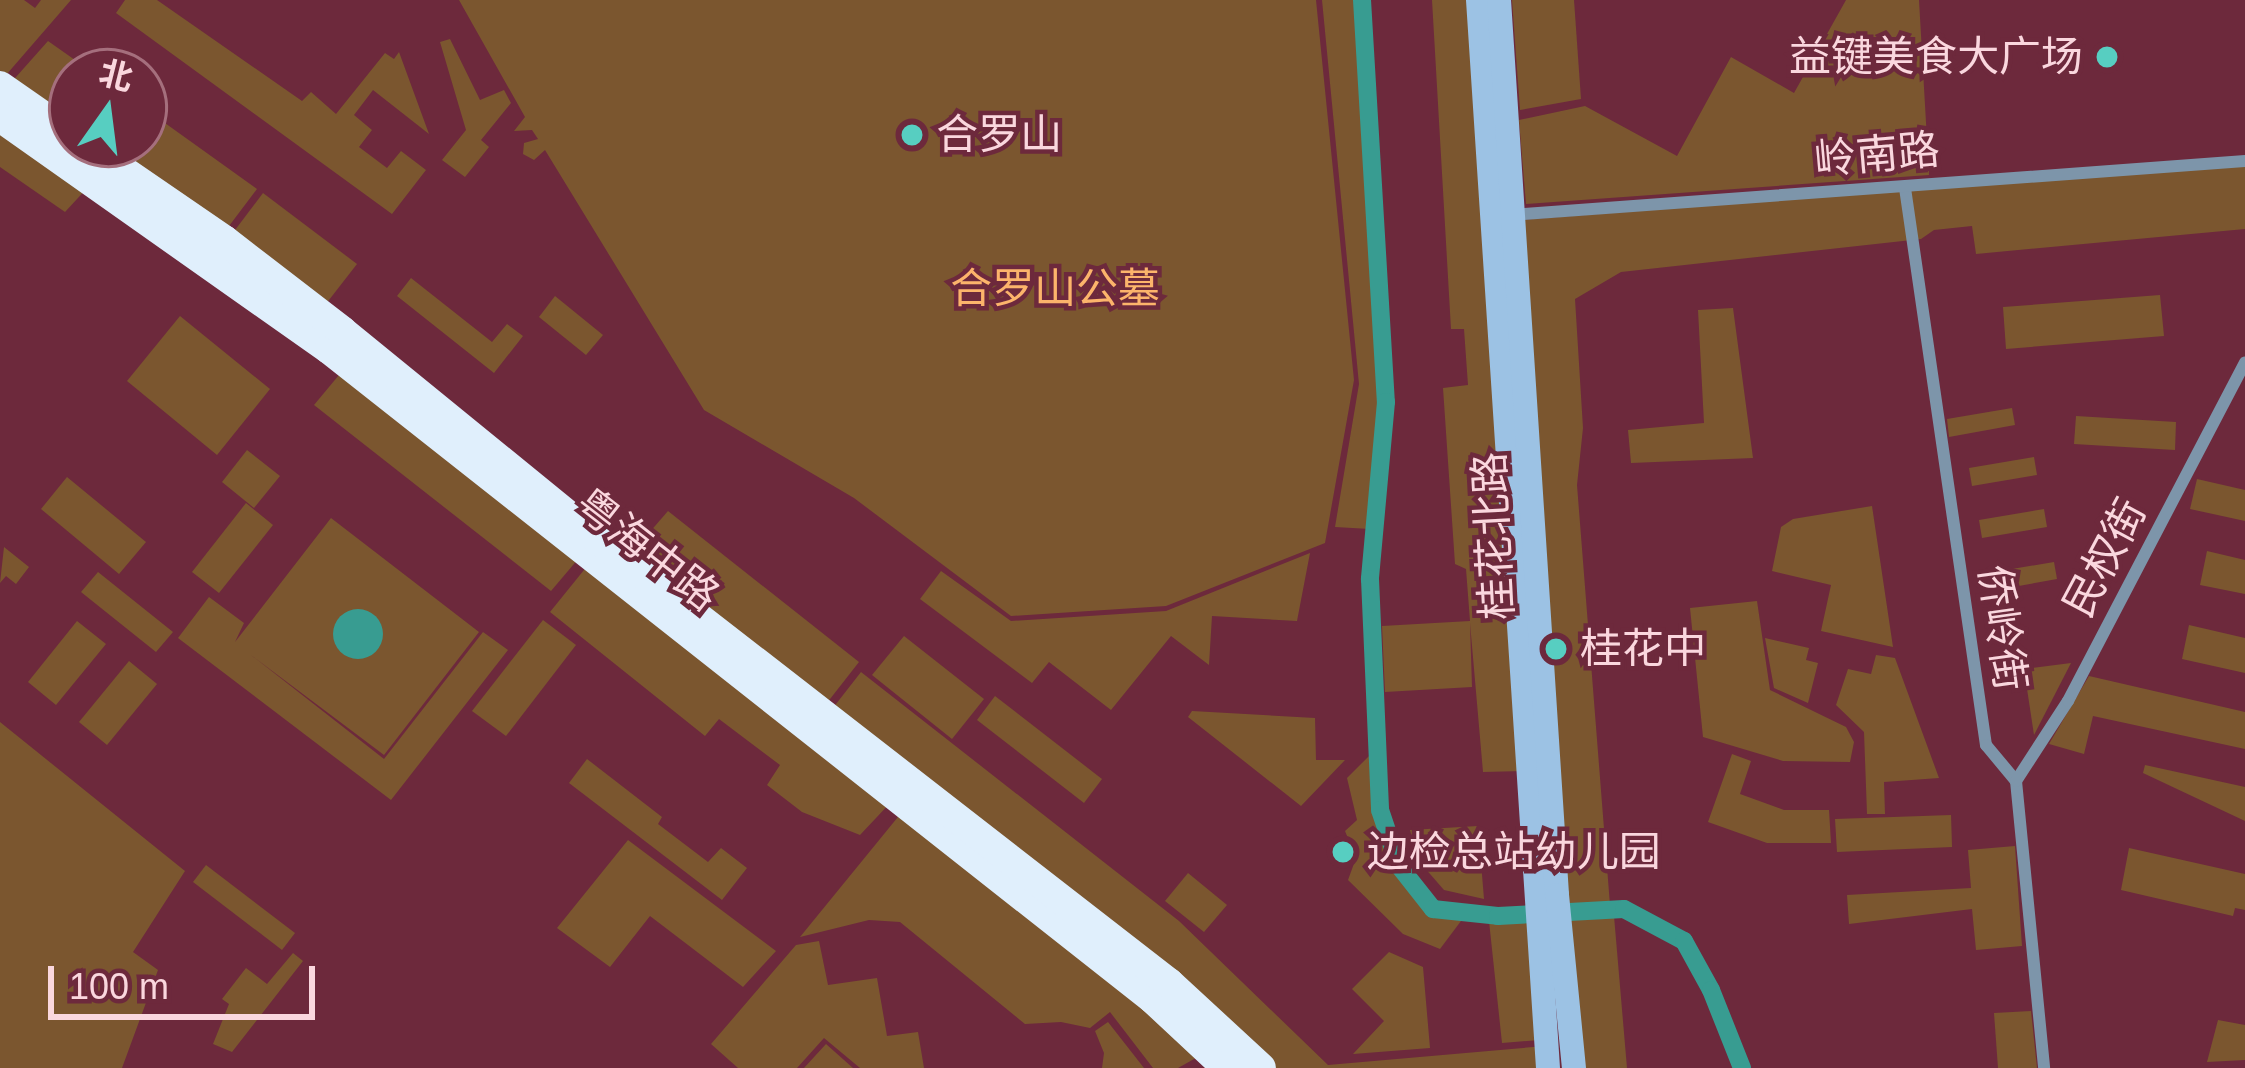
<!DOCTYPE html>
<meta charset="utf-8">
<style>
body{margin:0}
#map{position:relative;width:2245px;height:1068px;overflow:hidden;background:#6d293c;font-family:Arial,"Noto Sans SC",sans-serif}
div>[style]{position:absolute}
.green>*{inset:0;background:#7b562f}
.water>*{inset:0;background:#389c91}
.round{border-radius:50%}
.canal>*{height:18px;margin:-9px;padding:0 9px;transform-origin:9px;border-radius:9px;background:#389c91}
.minor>*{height:12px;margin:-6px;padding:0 6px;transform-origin:6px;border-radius:6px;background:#7d95aa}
.secondary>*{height:24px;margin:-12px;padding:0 12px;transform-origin:12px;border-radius:12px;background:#9cc2e4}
.trunk>*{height:30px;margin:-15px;padding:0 15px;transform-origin:15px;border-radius:15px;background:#e0effc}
.dots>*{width:33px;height:33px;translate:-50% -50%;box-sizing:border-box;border:6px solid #6d293c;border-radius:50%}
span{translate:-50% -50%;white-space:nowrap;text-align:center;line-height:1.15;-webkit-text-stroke:9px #6d293c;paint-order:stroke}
.poi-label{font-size:42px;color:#fad7de}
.right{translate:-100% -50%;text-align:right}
.left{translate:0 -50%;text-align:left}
.street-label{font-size:42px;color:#fad7de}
.park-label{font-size:42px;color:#fcb46b}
.north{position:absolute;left:48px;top:48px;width:120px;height:120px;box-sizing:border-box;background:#6d293c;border:3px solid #a56f7d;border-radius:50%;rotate:14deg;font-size:33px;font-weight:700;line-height:48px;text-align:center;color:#fad7de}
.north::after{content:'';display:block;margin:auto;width:42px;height:54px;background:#57cec1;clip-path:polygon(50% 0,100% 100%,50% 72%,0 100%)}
.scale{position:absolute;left:48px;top:966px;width:267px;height:54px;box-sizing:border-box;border:6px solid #fad7de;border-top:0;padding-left:15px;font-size:36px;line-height:42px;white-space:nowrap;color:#fad7de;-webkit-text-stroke:9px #6d293c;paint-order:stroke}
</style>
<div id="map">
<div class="green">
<div style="clip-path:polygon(0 0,24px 0,35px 8px,41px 0,71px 0,0 82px)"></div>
<div style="clip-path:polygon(125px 0,157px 0,302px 101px,311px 92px,336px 114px,385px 53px,394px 59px,399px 52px,429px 134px,373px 90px,354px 115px,372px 130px,359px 147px,387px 168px,401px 151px,426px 170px,392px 214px,116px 13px)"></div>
<div style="clip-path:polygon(459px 0,1316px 0,1354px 380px,1325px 543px,1166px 606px,1011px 616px,854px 498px,704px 410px,545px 150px,534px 160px,523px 154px,524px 143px,538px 139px,532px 130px,514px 131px,525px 117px)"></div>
<div style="clip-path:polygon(1322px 0,1359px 0,1383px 404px,1370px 529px,1335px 527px,1359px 384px)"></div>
<div style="clip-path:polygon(1432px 0,1475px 0,1524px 771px,1483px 772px,1470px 623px,1472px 687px,1385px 692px,1382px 626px,1470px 621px,1466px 569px,1455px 564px,1443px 388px,1468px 385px,1464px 329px,1451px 329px)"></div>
<div style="clip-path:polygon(1512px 0,1574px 0,1581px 99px,1520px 110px)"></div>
<div style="clip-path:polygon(1846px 0,1919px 0,1929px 175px,1526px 204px,1519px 120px,1585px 106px,1677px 156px,1731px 57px,1794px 93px)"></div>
<div style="clip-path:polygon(450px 39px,480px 100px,504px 90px,511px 103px,481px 140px,489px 147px,465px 177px,442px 160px,466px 130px,440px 42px)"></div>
<div style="clip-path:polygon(48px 41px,92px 72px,72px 72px,72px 130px,8px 86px)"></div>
<div style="clip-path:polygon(144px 108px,257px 189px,223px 234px,92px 144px,144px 144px)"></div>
<div style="clip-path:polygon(0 122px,90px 185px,65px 212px,0 167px)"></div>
<div style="clip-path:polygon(2245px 164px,2245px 229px,1976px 254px,1972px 226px,1934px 230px,1921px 239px,1621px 272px,1575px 299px,1583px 428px,1577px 485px,1610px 905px,1563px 907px,1520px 220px)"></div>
<div style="clip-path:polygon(263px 193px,357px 264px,322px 309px,229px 238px)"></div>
<div style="clip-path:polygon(411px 278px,492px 342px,507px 324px,523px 336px,494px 373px,397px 296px)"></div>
<div style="clip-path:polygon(2160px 295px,2164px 336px,2006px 349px,2003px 307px)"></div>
<div style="clip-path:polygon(555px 296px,603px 335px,586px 355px,539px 317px)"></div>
<div style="clip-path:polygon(1733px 308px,1753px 458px,1631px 463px,1628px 430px,1704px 423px,1698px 310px)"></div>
<div style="clip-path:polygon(180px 316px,270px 389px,217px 455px,127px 381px)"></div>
<div style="clip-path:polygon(344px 369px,579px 558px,551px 591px,314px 405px)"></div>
<div style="clip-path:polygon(2012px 408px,2015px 425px,1949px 437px,1947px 419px)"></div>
<div style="clip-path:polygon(2076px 416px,2176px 422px,2175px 450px,2074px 444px)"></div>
<div style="clip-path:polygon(247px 450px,280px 476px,254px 508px,222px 482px)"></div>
<div style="clip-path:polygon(2034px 457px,2037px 475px,1972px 486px,1969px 468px)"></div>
<div style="clip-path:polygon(67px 477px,146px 542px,119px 574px,41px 509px)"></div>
<div style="clip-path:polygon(2197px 479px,2245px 490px,2245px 521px,2190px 509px)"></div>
<div style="clip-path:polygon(246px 503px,273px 525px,219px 593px,192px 572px)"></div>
<div style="clip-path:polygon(1872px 506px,1893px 647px,1821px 631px,1831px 585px,1772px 571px,1781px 527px,1793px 519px)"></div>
<div style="clip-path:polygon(2044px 509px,2047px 527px,1982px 538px,1979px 520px)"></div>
<div style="clip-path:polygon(668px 511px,859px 662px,823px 708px,629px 556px)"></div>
<div style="clip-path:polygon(331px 518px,479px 632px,384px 755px,251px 655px,384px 759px,483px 632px,508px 650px,391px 800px,178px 638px,209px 597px,244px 623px,235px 642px)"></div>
<div style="clip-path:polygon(4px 547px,29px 567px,16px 584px,6px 576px,0 583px)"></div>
<div style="clip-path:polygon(2207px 551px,2245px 560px,2245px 594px,2200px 585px)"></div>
<div style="clip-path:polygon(1310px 553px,1297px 621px,1212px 616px,1209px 665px,1171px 636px,1111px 710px,1049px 662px,1032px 683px,920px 599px,941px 571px,1011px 621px,1166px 611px)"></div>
<div style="clip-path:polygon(2054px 562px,2057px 579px,1991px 591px,1988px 573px)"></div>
<div style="clip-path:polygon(588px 565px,892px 801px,860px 835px,802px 812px,767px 785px,780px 765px,719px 719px,705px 736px,550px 612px)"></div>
<div style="clip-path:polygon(98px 572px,173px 632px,156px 652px,81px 592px)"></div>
<div style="clip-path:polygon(1757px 601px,1770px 690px,1846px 727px,1854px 742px,1850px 762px,1783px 761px,1703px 737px,1690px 608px)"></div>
<div style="clip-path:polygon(543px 620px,576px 645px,506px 736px,472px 711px)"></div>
<div style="clip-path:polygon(77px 621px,106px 644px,56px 705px,28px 682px)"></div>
<div style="clip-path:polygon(2189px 625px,2245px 638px,2245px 673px,2182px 659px)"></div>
<div style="clip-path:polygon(904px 636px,984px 699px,952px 739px,872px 675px)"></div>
<div style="clip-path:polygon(1765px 638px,1809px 648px,1806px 660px,1818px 663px,1808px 703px,1774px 688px)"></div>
<div style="clip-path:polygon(1876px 655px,1895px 658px,1939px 778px,1884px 782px,1885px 814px,1867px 814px,1864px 732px,1836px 705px,1848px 669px,1871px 674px)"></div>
<div style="clip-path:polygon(129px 661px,157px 684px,107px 745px,79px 722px)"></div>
<div style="clip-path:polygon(2071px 663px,2034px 735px,2024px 669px)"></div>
<div style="clip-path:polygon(861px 672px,1179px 921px,1328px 1065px,1545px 1046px,1546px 1068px,1267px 1068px,829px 713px)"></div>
<div style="clip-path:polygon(2089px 676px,2245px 712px,2245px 749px,2093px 716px,2084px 754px,2049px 744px)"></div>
<div style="clip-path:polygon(995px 696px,1102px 779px,1084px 803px,977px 720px)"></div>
<div style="clip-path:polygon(1192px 711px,1315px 718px,1316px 760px,1345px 760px,1301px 806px,1188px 717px)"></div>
<div style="clip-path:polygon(0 722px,185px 871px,133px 952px,158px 970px,122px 1068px,0 1068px)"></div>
<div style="clip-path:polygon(1372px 753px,1376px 809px,1396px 870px,1431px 913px,1464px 917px,1440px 949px,1403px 934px,1348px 880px,1356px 858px,1345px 831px,1357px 820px,1347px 778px)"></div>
<div style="clip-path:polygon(1732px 754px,1751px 761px,1740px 794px,1784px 810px,1829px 810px,1831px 843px,1767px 843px,1708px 822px)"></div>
<div style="clip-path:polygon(587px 759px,662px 817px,658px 824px,708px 862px,721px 848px,747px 868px,722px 900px,569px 783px)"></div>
<div style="clip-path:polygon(2145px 765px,2245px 787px,2245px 821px,2143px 773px)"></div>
<div style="clip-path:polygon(902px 812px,1203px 1054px,1178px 1068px,1153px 1068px,1110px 1012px,1090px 1028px,1061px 1022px,1025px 1024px,900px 922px,869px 920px,800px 937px)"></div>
<div style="clip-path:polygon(1951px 815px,1952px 847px,1837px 852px,1835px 819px)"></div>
<div style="clip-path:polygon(1478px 826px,1484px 899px,1444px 890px,1417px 859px,1410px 830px)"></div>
<div style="clip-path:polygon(628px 840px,776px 951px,743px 987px,650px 916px,610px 967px,557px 928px)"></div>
<div style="clip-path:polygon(2015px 846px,2022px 946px,1976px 950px,1972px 909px,1849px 924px,1847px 895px,1971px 888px,1968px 850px)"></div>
<div style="clip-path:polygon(2129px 848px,2245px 874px,2245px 910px,2235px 908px,2233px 916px,2121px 890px)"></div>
<div style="clip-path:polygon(206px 865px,295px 933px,282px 950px,193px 882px)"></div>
<div style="clip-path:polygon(1188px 873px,1227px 905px,1204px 932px,1165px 901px)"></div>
<div style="clip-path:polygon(1614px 916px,1627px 1068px,1580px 1068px,1565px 919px)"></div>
<div style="clip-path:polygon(1532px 920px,1540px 1040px,1502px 1043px,1489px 921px)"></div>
<div style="clip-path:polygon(819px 941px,828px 985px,877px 978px,887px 1036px,918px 1032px,924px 1068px,860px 1068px,824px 1038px,797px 1068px,738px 1068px,711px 1044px,796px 945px)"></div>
<div style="clip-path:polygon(1389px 952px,1423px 967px,1430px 1048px,1353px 1054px,1384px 1021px,1352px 989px)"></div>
<div style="clip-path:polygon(293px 953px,303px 961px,232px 1052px,213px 1044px,229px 1004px,222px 999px,246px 968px,267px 984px)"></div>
<div style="clip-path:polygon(2031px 1011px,2037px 1068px,1998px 1068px,1994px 1013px)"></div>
<div style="clip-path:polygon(2218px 1020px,2245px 1025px,2245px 1060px,2207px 1062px)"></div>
<div style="clip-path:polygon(1108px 1022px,1144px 1068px,1102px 1068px,1104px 1053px,1095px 1031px)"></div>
<div style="clip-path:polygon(826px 1044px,853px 1068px,804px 1068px)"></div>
</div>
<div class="water">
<div class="round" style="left:333px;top:609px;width:50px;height:50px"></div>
</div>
<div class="canal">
<div style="left:1362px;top:0;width:403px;rotate:86.6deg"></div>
<div style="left:1386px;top:402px;width:178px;rotate:95.2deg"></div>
<div style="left:1370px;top:579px;width:231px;rotate:87.5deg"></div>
<div style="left:1380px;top:810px;width:59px;rotate:71.3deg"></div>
<div style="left:1399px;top:866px;width:55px;rotate:51.7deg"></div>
<div style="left:1433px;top:909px;width:65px;rotate:6.1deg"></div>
<div style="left:1498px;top:916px;width:126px;rotate:-3.2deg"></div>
<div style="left:1624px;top:909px;width:68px;rotate:28.1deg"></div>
<div style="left:1684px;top:941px;width:56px;rotate:61.1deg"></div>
<div style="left:1711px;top:990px;width:84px;rotate:68.3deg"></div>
</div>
<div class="minor">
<div style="left:1905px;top:188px;width:563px;rotate:81.73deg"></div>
<div style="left:1986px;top:745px;width:47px;rotate:50.2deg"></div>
<div style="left:2016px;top:781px;width:288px;rotate:84.4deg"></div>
<div style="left:1510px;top:215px;width:737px;rotate:-4.2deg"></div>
<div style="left:2016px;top:781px;width:95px;rotate:-57deg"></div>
<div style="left:2068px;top:701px;width:382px;rotate:-62.4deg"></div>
</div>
<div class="secondary">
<div style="left:1478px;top:0;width:1070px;rotate:86.25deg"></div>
<div style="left:1499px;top:0;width:897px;rotate:86.29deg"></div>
<div style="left:1557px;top:895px;width:174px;rotate:84.4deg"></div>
</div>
<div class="trunk">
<div style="left:0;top:86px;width:88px;rotate:34.8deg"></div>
<div style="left:0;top:117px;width:403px;rotate:35.2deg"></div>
<div style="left:329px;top:349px;width:1050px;rotate:38.27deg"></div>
<div style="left:1153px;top:999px;width:101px;rotate:43deg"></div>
<div style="left:84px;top:144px;width:170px;rotate:34.4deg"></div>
<div style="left:224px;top:240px;width:149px;rotate:37.6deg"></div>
<div style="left:342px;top:331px;width:321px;rotate:39.2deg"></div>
<div style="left:591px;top:534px;width:732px;rotate:37.84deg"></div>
<div style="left:1169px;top:983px;width:125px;rotate:42.7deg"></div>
</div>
<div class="dots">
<div style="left:2107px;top:57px;background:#57cec1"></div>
<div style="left:912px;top:135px;background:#57cec1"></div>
<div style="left:1556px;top:649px;background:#57cec1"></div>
<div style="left:1343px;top:852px;background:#57cec1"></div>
</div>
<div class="poi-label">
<span class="right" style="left:2083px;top:57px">益键美食大广场</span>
<span class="left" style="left:936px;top:135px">合罗山</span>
<span class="left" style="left:1580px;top:649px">桂花中</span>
<span class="left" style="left:1367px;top:852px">边检总站幼儿园</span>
</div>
<div class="street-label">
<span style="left:1877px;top:155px;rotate:-5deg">岭南路</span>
<span style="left:1494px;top:536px;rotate:-93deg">桂花北路</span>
<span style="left:647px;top:550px;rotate:38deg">粤海中路</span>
<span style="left:2105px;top:558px;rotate:-62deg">民权街</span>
<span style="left:2002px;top:628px;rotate:82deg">侨岭街</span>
</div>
<div class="park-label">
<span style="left:1055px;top:289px">合罗山公墓</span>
</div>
<div class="north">北</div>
<div class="scale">100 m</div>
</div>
